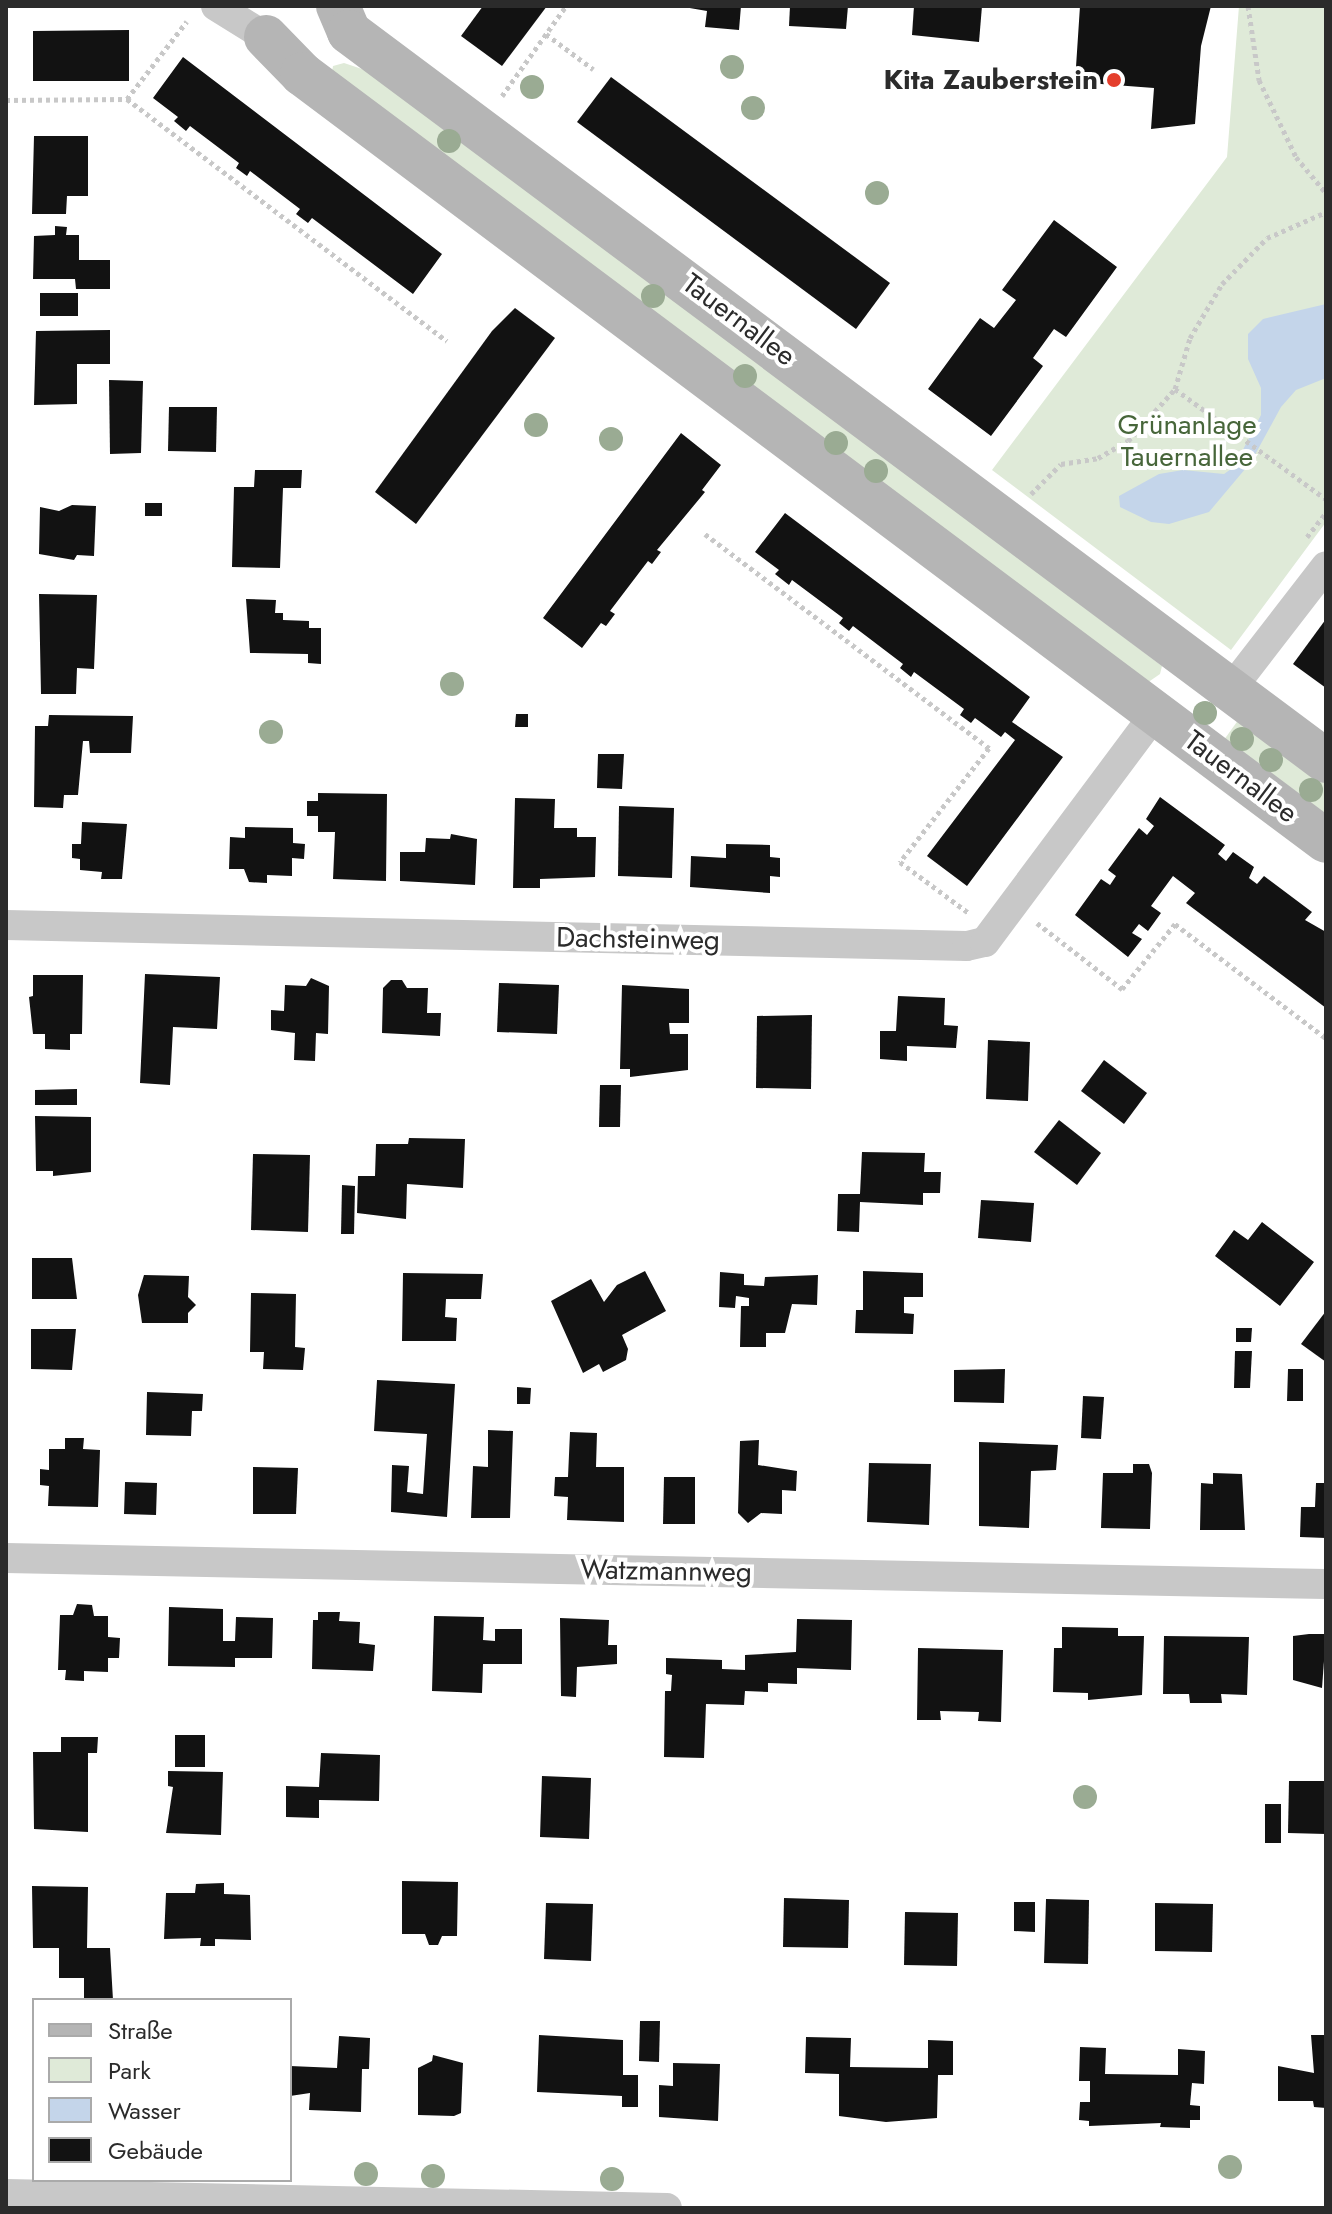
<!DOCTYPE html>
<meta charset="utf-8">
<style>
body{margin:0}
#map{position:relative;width:1332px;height:2214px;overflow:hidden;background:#fff;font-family:Jost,sans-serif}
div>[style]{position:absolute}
.green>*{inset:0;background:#dfead8}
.water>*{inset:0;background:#c4d5ea}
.building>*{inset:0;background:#121212}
.path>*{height:5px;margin-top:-2.5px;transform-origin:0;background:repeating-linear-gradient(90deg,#c8c8c8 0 4px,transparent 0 8px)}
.street>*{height:30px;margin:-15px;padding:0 15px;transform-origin:15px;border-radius:15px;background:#c8c8c8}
.secondary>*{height:44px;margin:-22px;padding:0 22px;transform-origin:22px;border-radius:22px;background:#b5b5b5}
.trees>*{width:24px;height:24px;margin:-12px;border-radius:50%;background:#9aab93}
.dots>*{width:22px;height:22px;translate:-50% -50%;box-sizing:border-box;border:4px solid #fff;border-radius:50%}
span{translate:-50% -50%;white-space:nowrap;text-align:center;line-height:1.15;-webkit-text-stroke:8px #fff;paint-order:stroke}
.poi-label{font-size:28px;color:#2b2b2b;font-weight:700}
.right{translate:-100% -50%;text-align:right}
.street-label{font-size:28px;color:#2b2b2b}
.park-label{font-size:28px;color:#47663a}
.frame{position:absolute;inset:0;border:8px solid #2b2b2b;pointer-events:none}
.legend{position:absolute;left:32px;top:1998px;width:260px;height:184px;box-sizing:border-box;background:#fff;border:2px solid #aaa;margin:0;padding:10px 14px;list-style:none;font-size:24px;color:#2b2b2b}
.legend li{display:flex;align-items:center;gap:16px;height:40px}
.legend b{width:40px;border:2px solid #aaa}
</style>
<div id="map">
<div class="green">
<div style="clip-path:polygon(1239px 6px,1326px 6px,1326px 522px,1231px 650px,992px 470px,1227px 157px)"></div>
<div style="clip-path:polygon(344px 63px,374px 73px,1162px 666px,1160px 674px,1147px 683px,332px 72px,333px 66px)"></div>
<div style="clip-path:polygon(1239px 719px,1326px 784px,1326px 824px,1221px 744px)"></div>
</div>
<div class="water">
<div style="clip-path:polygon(1326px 304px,1326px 378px,1296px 390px,1281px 407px,1251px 462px,1209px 512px,1169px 524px,1151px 522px,1120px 507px,1119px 496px,1159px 474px,1183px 470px,1224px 474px,1234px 467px,1261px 415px,1261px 388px,1248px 359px,1248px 334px,1263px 319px)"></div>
</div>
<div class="building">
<div style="clip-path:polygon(483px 6px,547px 6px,502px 66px,461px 36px)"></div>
<div style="clip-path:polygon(678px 6px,741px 6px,739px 30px,705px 27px,707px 11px)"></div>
<div style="clip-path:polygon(790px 6px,848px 6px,846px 29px,789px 26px)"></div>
<div style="clip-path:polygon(914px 6px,982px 6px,979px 42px,912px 35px)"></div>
<div style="clip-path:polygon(1080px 6px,1211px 6px,1201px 46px,1195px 124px,1151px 129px,1154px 88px,1075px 82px)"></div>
<div style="clip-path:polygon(129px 30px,129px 81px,33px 81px,33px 31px)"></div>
<div style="clip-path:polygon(183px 57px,442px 254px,413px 294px,312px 218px,308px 223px,296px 214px,300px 209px,250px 171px,247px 176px,236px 168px,239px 163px,190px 126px,186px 131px,174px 121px,178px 117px,153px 98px)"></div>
<div style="clip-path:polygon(611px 77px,890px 283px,856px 329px,577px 122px)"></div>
<div style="clip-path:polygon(34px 136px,88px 136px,88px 196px,67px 196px,66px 214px,32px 214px)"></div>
<div style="clip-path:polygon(1054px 220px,1117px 267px,1066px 337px,1054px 329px,1033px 358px,1043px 366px,991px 436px,928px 389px,980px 318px,994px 328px,1016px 300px,1002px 290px)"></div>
<div style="clip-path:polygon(55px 226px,67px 227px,66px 235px,79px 235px,79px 260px,110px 260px,110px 289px,76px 289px,75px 279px,33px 279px,34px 236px,55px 235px)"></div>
<div style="clip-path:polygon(40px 293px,78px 293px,78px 316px,40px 316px)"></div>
<div style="clip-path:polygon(515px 308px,555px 338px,416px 524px,375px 492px,492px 331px)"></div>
<div style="clip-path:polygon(110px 330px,110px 364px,77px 364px,77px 404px,34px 405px,36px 331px)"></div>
<div style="clip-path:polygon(109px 380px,143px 381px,141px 453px,110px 454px)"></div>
<div style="clip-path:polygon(169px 407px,217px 407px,216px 452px,168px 451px)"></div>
<div style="clip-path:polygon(681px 433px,721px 465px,702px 490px,705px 492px,657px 550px,661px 552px,652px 564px,648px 561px,610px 611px,615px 614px,606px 626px,601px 623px,582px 648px,543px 618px)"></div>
<div style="clip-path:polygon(255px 470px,302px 470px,301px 488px,283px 488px,280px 568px,232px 567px,234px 487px,254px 487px)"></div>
<div style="clip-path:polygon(145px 503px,162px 503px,162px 516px,145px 516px)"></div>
<div style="clip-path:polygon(72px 505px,96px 506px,94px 556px,77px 555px,74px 560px,39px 554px,40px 507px,59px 511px)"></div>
<div style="clip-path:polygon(785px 513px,1030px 697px,1012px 722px,1063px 757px,967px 886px,927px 856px,1015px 740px,1005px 732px,1001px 737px,975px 718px,971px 723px,960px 715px,964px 709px,914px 672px,911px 677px,900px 668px,903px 664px,853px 626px,849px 631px,839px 623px,843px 618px,792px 580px,789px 585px,775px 574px,779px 570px,755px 552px)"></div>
<div style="clip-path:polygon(39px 594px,97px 595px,94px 669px,77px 668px,76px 694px,41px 694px)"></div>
<div style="clip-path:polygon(246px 599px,276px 600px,275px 613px,283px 613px,283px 620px,309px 621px,309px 628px,321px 628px,321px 664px,308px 663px,308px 654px,250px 653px)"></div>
<div style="clip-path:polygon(1326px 619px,1326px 688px,1293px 664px)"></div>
<div style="clip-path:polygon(516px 714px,528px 714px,528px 727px,515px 727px)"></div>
<div style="clip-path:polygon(49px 715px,133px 716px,131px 753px,90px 753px,89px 741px,83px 741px,78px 795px,64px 795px,63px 808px,34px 807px,35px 726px,48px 726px)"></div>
<div style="clip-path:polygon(598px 754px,624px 754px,622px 789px,597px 788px)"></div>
<div style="clip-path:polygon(318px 793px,387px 794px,386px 881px,333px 879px,335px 832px,318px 832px,318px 816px,307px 816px,307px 801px,318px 801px)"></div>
<div style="clip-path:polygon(1160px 797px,1225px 845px,1218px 854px,1226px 861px,1233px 852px,1254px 867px,1249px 878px,1257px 884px,1264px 876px,1312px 912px,1305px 920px,1326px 932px,1326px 1008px,1186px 903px,1195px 893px,1173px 876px,1151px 906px,1161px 913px,1148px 931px,1139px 924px,1132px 933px,1142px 939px,1128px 957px,1075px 915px,1101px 879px,1110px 885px,1116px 876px,1108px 870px,1139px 828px,1147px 835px,1154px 826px,1146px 819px)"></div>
<div style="clip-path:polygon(515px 798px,555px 799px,554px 828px,577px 828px,577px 837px,596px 837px,595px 877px,540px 879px,540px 888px,513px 888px)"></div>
<div style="clip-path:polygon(619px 806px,674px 808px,672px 878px,618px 876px)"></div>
<div style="clip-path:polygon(82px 822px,127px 824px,122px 879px,101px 879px,102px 872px,80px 870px,80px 859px,72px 858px,72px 844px,81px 844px)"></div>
<div style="clip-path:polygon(245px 827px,293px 828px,293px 843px,305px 844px,304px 859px,292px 858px,292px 876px,267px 875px,267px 883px,249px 882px,244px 869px,229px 869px,230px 837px,245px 838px)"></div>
<div style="clip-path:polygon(451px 834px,477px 839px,475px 885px,400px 881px,400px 852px,425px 852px,426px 838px,450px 839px)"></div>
<div style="clip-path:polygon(726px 844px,770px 845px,770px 857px,780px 858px,780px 877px,770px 876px,770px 893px,690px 887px,691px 856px,726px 858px)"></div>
<div style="clip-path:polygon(145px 974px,220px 977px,217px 1029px,173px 1027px,170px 1085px,140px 1083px)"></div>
<div style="clip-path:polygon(33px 975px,83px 975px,82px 1034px,70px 1034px,70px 1050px,45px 1049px,45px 1034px,33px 1034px,29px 997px,33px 996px)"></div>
<div style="clip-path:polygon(311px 978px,329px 986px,328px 1034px,316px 1033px,315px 1061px,294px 1060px,295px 1033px,271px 1030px,271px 1010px,284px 1011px,285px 985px,306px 986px)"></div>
<div style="clip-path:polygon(391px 980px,402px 980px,407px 988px,428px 988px,427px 1013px,441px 1013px,440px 1036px,382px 1033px,383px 988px)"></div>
<div style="clip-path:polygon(499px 983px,559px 985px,557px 1034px,497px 1032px)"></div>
<div style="clip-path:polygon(622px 985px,689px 989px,689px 1023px,669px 1023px,670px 1034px,688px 1034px,688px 1070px,630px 1077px,630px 1069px,620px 1069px)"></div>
<div style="clip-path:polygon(898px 996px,945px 998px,944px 1025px,958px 1026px,956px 1048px,907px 1046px,907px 1061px,880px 1059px,880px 1031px,896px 1031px)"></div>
<div style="clip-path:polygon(812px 1015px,811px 1089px,756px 1088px,757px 1016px)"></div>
<div style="clip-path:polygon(988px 1040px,1030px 1042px,1028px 1101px,986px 1099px)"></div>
<div style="clip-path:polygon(1104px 1060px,1147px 1093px,1124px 1124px,1081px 1091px)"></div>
<div style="clip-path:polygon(600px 1085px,621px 1085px,620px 1127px,599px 1127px)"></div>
<div style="clip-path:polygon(77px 1089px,77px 1105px,35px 1105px,35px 1090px)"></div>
<div style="clip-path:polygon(35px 1116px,91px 1117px,91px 1172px,53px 1176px,53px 1171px,36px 1171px)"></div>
<div style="clip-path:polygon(1059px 1120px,1101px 1153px,1077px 1185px,1034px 1152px)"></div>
<div style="clip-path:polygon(409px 1138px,465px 1139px,463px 1188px,407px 1184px,406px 1219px,357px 1213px,358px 1176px,375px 1176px,376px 1144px,408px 1144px)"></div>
<div style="clip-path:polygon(862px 1152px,925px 1153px,924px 1172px,941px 1172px,940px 1193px,923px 1193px,923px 1205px,860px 1202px,859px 1232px,837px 1231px,838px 1194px,860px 1194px)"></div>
<div style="clip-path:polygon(253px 1154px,310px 1155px,308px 1232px,251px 1230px)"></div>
<div style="clip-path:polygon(342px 1185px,355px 1186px,354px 1234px,341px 1234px)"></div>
<div style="clip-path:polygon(981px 1200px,1034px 1203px,1031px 1242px,978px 1238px)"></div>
<div style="clip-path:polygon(1262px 1222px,1314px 1262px,1280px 1306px,1215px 1256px,1234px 1230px,1248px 1240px)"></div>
<div style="clip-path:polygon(32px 1258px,72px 1258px,77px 1299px,32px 1299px)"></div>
<div style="clip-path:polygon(645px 1271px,666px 1311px,622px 1335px,628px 1349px,626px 1360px,603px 1372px,599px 1364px,583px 1373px,551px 1301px,591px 1279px,604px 1302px,617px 1285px)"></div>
<div style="clip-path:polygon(863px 1271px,923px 1273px,923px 1297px,904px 1297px,904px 1313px,914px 1314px,913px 1334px,855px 1333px,856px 1310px,863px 1310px)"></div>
<div style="clip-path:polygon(720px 1272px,744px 1274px,744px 1285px,764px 1286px,765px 1277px,818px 1275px,817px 1305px,792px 1304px,785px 1333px,766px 1333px,766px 1347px,740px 1347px,741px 1306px,749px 1306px,749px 1298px,736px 1296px,735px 1308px,719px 1307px)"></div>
<div style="clip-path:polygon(403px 1273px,483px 1274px,481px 1299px,446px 1299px,445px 1317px,457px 1318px,456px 1341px,402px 1341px)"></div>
<div style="clip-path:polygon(144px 1275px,189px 1276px,188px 1297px,196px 1305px,188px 1313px,188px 1323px,142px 1323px,138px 1295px)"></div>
<div style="clip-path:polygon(251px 1293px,296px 1294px,295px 1347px,305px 1348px,303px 1370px,263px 1369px,264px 1352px,250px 1352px)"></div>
<div style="clip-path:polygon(1326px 1311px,1326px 1362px,1301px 1344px)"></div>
<div style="clip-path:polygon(1236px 1328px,1252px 1328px,1251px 1342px,1236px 1342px)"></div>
<div style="clip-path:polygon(31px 1329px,76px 1329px,72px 1370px,31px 1369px)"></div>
<div style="clip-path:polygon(1235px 1351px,1252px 1351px,1250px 1388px,1234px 1388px)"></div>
<div style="clip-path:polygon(1005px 1369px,1004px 1403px,954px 1402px,954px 1370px)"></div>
<div style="clip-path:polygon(1288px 1369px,1303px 1369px,1303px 1401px,1287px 1401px)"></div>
<div style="clip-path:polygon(377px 1380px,455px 1384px,447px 1517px,391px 1512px,392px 1465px,409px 1466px,407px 1492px,423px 1494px,427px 1434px,374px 1431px)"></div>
<div style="clip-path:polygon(517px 1387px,531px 1388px,530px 1404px,517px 1404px)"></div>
<div style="clip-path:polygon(147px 1392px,203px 1394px,202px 1411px,192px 1411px,191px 1436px,146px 1435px)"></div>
<div style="clip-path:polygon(1083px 1396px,1104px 1397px,1101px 1439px,1081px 1438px)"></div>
<div style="clip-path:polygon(488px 1430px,513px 1431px,510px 1518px,471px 1518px,473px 1466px,488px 1467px)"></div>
<div style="clip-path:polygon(570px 1432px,597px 1433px,596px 1467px,624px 1467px,624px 1522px,567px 1520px,568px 1497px,554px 1496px,555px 1477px,568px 1477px)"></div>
<div style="clip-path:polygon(65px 1438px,84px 1438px,83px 1449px,100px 1450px,98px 1507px,48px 1506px,49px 1486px,40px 1485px,40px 1469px,49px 1470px,49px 1449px,65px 1449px)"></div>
<div style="clip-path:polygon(759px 1440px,758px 1465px,797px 1471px,796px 1491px,782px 1490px,782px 1514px,761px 1513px,748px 1523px,738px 1513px,740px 1441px)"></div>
<div style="clip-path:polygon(979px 1442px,1058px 1445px,1056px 1470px,1031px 1471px,1029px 1528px,979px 1526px)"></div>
<div style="clip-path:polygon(869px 1463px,931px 1464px,929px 1525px,867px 1522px)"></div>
<div style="clip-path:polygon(1133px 1464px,1149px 1464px,1152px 1473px,1150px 1529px,1101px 1528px,1103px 1473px,1133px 1473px)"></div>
<div style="clip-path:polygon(253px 1467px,298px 1468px,296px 1514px,253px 1514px)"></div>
<div style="clip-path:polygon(1213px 1473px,1242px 1474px,1245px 1530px,1200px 1530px,1201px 1483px,1213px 1484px)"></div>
<div style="clip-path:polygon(664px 1477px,695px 1477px,695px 1524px,663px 1524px)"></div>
<div style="clip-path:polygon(125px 1482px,157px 1483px,156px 1515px,124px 1514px)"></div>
<div style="clip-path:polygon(1316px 1483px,1326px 1483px,1326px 1538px,1300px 1537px,1301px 1507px,1315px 1507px)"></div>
<div style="clip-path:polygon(77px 1604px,92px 1605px,94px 1616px,108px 1616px,108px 1637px,120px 1638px,119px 1658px,108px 1658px,108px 1672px,84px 1671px,84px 1681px,65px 1680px,66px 1670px,58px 1670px,60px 1615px,73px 1615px)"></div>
<div style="clip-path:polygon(169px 1607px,223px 1609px,223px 1641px,235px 1641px,236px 1617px,273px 1618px,272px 1658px,235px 1658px,235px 1667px,168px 1666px)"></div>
<div style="clip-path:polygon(318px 1612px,340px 1612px,339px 1621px,360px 1622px,359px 1643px,375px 1645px,373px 1671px,312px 1669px,313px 1620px,318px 1620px)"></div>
<div style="clip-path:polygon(434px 1616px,484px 1617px,483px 1640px,495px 1641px,495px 1629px,522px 1629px,522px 1664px,483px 1664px,482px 1693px,432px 1691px)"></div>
<div style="clip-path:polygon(560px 1618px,609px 1620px,608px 1645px,617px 1645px,617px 1664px,577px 1667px,576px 1697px,561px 1696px)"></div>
<div style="clip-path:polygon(797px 1619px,852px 1620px,851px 1670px,797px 1668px,797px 1684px,768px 1683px,768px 1692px,745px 1691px,744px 1705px,706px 1704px,704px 1758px,664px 1757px,665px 1691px,671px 1691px,672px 1675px,666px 1674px,666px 1658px,722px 1660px,722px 1669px,745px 1670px,745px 1655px,796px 1652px)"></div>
<div style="clip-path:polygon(1062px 1627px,1118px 1628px,1118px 1636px,1144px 1636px,1142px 1695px,1088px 1700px,1088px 1693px,1053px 1692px,1054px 1648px,1062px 1648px)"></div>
<div style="clip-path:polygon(1309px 1634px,1326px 1634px,1322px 1688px,1293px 1680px,1293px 1636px)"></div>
<div style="clip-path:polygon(1164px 1636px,1249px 1637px,1247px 1695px,1221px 1694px,1222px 1703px,1190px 1703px,1189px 1694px,1163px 1694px)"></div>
<div style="clip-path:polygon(918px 1648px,1003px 1650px,1001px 1722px,978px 1721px,979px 1712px,940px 1711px,941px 1720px,917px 1720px)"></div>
<div style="clip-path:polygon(175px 1735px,205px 1735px,205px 1767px,175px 1767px)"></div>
<div style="clip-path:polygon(61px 1737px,98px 1737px,97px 1753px,88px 1753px,88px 1832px,34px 1829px,33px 1752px,61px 1752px)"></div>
<div style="clip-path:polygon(321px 1753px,380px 1755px,379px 1801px,319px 1800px,319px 1818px,286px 1817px,286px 1786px,319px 1787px)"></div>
<div style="clip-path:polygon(168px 1771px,223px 1772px,221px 1835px,166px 1833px,173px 1787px,168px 1786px)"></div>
<div style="clip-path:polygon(542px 1776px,591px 1778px,589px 1839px,540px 1837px)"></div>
<div style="clip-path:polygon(1289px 1781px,1326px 1781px,1326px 1834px,1288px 1833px)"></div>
<div style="clip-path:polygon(1265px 1804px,1281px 1804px,1281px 1843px,1265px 1843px)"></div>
<div style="clip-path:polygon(402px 1881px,458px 1882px,457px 1936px,442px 1936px,438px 1945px,429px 1945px,425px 1934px,402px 1934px)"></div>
<div style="clip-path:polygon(224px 1883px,224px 1894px,250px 1895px,251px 1940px,215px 1939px,215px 1946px,200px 1946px,201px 1938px,164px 1939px,166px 1893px,195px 1893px,196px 1884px)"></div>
<div style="clip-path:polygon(32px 1886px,88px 1887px,87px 1948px,110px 1948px,113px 2000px,84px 2000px,84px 1978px,59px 1978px,59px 1948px,33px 1948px)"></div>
<div style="clip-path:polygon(784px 1898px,849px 1900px,848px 1948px,783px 1947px)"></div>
<div style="clip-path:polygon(1046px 1899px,1089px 1900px,1088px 1964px,1044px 1963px)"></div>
<div style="clip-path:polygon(1014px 1902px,1035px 1902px,1035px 1932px,1014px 1931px)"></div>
<div style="clip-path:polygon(546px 1903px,593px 1904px,591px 1961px,544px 1959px)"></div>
<div style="clip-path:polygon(1155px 1903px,1213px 1904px,1212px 1952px,1155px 1951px)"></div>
<div style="clip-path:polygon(905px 1912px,958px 1913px,957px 1966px,904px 1965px)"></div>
<div style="clip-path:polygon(640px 2021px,660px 2021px,659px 2062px,639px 2061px)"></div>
<div style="clip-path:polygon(539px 2035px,623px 2040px,623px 2075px,638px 2075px,638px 2107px,622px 2107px,622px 2096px,537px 2092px)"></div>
<div style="clip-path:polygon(1311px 2035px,1326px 2035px,1326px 2108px,1314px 2107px,1313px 2101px,1278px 2101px,1278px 2066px,1314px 2073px)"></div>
<div style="clip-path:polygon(339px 2036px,370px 2038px,369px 2069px,362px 2069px,361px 2112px,309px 2110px,310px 2093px,290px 2096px,290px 2066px,337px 2068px)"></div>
<div style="clip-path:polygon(806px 2037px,851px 2038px,850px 2067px,928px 2068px,928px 2040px,953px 2041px,953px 2075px,938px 2075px,937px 2118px,886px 2122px,839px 2116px,839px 2074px,805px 2073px)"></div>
<div style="clip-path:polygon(1080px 2047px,1106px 2048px,1105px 2074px,1178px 2075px,1178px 2049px,1205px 2051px,1204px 2084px,1192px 2083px,1190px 2105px,1200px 2106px,1200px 2120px,1190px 2120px,1190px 2128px,1160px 2127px,1161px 2123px,1089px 2126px,1089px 2121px,1079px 2120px,1080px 2102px,1090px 2102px,1090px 2081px,1079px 2081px)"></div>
<div style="clip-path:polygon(433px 2055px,463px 2063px,461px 2113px,454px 2116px,418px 2115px,418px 2068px,432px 2061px)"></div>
<div style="clip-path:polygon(673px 2063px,720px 2064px,718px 2121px,659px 2117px,659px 2085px,673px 2086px)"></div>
</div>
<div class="path">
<div style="left:1248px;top:6px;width:75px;rotate:81.5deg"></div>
<div style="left:1259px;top:80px;width:85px;rotate:64.3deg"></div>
<div style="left:1296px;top:157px;width:47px;rotate:50.2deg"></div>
<div style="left:546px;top:34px;width:59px;rotate:36.7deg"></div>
<div style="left:502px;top:96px;width:110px;rotate:-54.6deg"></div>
<div style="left:127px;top:99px;width:98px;rotate:-52.4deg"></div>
<div style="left:6px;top:100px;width:121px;rotate:-0.5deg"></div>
<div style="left:127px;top:99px;width:401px;rotate:37.1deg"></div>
<div style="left:1175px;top:389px;width:187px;rotate:36.1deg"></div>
<div style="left:1031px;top:494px;width:42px;rotate:-45deg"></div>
<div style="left:1061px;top:464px;width:37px;rotate:-9deg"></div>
<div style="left:1098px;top:458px;width:34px;rotate:-30deg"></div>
<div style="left:1128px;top:441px;width:70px;rotate:-47.9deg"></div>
<div style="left:1175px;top:389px;width:53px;rotate:-73.6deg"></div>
<div style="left:1190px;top:338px;width:63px;rotate:-59.3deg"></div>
<div style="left:1222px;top:284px;width:64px;rotate:-45.6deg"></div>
<div style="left:1267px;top:238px;width:64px;rotate:-23.8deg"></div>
<div style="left:705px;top:534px;width:356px;rotate:37deg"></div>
<div style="left:989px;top:748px;width:145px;rotate:128deg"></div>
<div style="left:900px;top:862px;width:86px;rotate:36.5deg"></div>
<div style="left:1307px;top:537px;width:31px;rotate:-52deg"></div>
<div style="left:1037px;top:923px;width:108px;rotate:37.8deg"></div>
<div style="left:1122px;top:989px;width:84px;rotate:-50.8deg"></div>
<div style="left:1175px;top:924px;width:189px;rotate:37.1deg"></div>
</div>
<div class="street">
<div style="left:216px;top:6px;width:59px;rotate:31.8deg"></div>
<div style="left:1231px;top:689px;width:155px;rotate:-52.3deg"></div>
<div style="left:6px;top:925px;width:961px;rotate:1.25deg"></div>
<div style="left:967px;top:946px;width:18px;rotate:-13deg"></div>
<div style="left:985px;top:942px;width:286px;rotate:-53.3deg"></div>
<div style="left:6px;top:1558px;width:1320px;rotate:1.13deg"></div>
<div style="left:6px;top:2194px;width:661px;rotate:1.21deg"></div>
</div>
<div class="secondary">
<div style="left:338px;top:6px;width:28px;rotate:67deg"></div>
<div style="left:349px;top:32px;width:1219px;rotate:36.73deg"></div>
<div style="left:266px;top:37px;width:52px;rotate:45.8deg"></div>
<div style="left:302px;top:74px;width:1279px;rotate:36.83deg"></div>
</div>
<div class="trees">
<div style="left:732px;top:67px"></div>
<div style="left:532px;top:87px"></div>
<div style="left:753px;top:108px"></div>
<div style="left:449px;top:141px"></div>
<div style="left:877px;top:193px"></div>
<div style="left:653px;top:296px"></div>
<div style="left:745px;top:376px"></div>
<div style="left:536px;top:425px"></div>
<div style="left:611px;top:439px"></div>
<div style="left:836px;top:443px"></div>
<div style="left:876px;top:471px"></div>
<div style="left:452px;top:684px"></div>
<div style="left:1205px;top:713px"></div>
<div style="left:271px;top:732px"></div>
<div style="left:1242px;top:739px"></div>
<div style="left:1271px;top:760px"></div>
<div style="left:1311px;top:790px"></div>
<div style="left:1085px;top:1797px"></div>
<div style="left:1230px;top:2167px"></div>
<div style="left:366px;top:2174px"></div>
<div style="left:433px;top:2176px"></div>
<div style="left:612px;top:2179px"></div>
</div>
<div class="dots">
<div style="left:1114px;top:80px;background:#e43e2c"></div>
</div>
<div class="poi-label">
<span class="right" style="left:1098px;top:80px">Kita Zauberstein</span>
</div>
<div class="street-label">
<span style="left:739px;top:320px;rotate:37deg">Tauernallee</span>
<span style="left:1241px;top:777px;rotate:37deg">Tauernallee</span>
<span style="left:638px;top:939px;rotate:1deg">Dachsteinweg</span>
<span style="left:666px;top:1571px;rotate:1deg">Watzmannweg</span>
</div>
<div class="park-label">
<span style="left:1187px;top:441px">Grünanlage<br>Tauernallee</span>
</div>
<div class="frame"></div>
<ul class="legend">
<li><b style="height:10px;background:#b5b5b5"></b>Straße</li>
<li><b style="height:22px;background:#dfead8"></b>Park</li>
<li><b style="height:22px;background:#c4d5ea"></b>Wasser</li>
<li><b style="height:22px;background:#121212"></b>Gebäude</li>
</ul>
</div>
